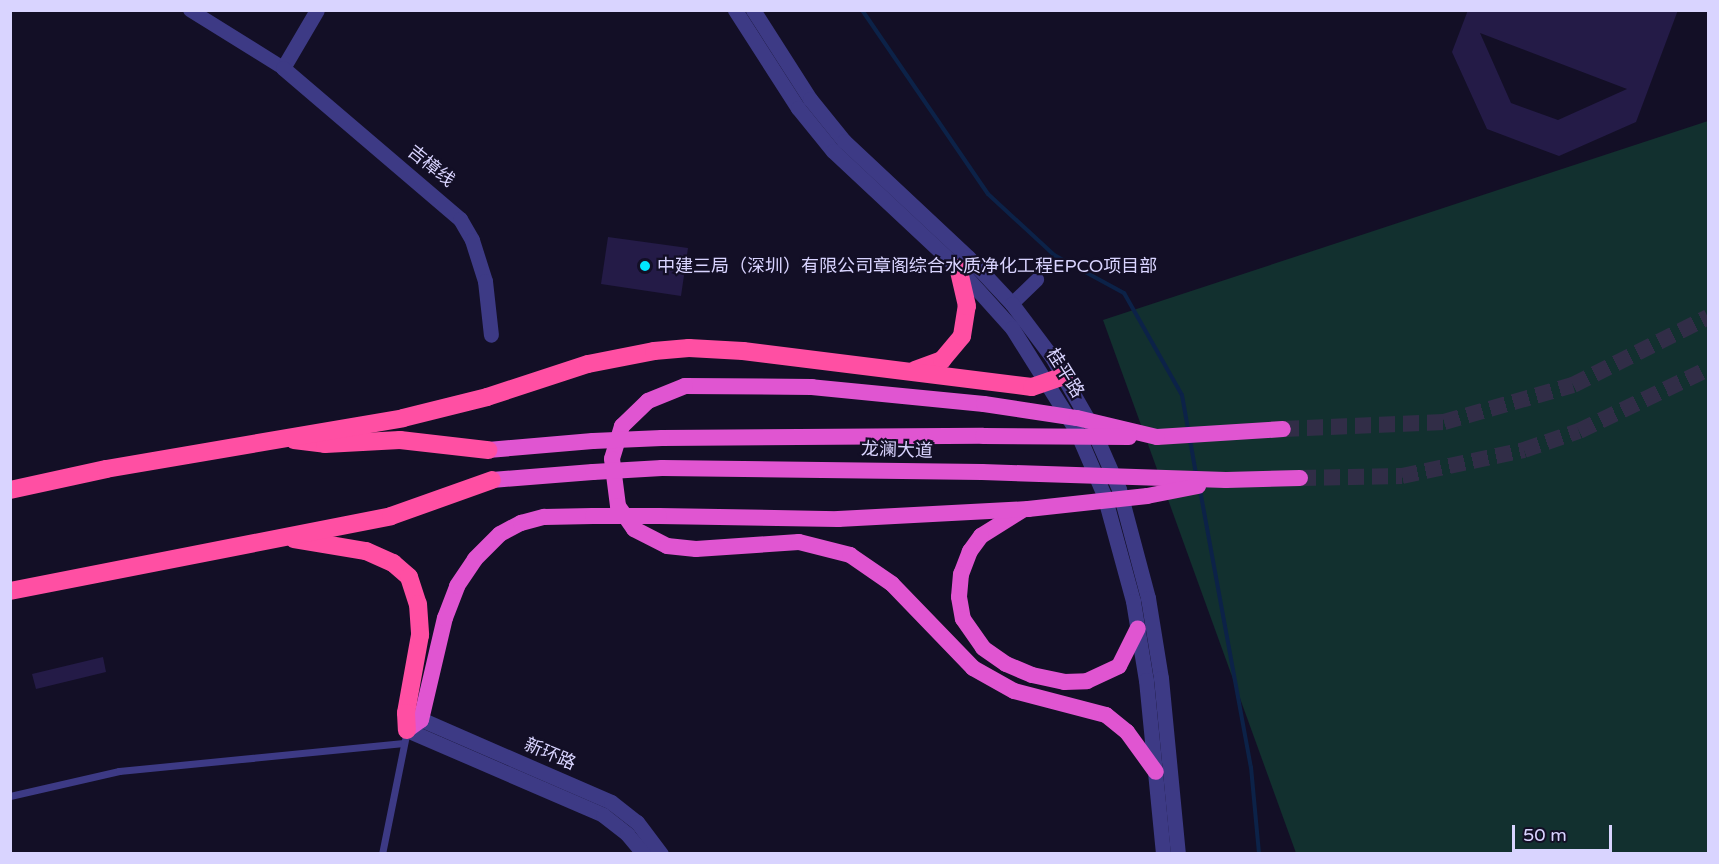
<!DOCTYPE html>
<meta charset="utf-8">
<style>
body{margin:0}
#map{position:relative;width:1719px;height:864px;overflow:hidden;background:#130f26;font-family:"Varela Round","Noto Sans SC",sans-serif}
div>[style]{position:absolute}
.green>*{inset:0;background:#12302f}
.stream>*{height:4px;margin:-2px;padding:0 2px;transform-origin:2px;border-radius:2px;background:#0c2248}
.building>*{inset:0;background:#241b47}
.trunk-tunnel>*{height:16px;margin-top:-8px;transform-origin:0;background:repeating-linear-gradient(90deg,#312d47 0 16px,transparent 0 24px)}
.service>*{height:7px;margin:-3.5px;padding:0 3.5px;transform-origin:3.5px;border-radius:3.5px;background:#3d3a85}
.minor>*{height:14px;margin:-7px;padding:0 7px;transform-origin:7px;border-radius:7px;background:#3d3a85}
.tertiary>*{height:15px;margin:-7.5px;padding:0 7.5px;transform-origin:7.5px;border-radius:7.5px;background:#3d3a85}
.trunk>*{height:16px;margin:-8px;padding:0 8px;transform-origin:8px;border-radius:8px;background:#e055d1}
.motorway>*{height:18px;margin:-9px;padding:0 9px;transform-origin:9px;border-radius:9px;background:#ff4fa3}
.trunk-bridge>*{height:16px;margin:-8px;padding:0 8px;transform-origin:8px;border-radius:8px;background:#e055d1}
.dots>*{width:16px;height:16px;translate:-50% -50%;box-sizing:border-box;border:3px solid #130f26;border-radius:50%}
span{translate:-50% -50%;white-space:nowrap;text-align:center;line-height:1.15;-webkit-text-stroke:4.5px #130f26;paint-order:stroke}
.street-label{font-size:18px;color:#d9d4ff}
.poi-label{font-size:18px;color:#d9d4ff}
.left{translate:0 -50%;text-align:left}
.frame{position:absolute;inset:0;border:12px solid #d9d4ff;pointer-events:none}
.scale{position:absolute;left:1512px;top:825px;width:100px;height:27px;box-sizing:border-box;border:3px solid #d9d4ff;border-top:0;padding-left:8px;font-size:18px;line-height:21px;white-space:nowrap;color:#d9d4ff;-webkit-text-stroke:4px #130f26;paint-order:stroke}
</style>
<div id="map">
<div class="green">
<div style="clip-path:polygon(1708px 121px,1708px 853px,1296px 853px,1103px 320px)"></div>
</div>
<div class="stream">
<div style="left:862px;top:10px;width:223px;rotate:55.6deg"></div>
<div style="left:988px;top:194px;width:90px;rotate:42.7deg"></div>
<div style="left:1054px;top:255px;width:80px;rotate:28.5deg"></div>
<div style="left:1124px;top:293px;width:117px;rotate:60.4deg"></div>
<div style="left:1182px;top:395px;width:36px;rotate:80deg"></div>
<div style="left:1190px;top:440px;width:35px;rotate:80deg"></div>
<div style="left:1200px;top:490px;width:282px;rotate:79.6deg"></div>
<div style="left:1251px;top:767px;width:87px;rotate:84.7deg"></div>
</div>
<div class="building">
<div style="clip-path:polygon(evenodd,1468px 10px,1678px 10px,1636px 122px,1559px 156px,1487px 129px,1452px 52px,1468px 10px,1480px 33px,1627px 89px,1558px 120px,1511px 103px,1480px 33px)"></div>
<div style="clip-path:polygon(608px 237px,688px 248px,681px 296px,601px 284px)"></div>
<div style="clip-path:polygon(103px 657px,106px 672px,36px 689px,32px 674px)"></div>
</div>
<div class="trunk-tunnel">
<div style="left:1283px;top:429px;width:161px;rotate:-2.5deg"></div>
<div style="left:1444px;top:422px;width:134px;rotate:-16deg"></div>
<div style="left:1573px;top:385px;width:151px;rotate:-26.7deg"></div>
<div style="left:1300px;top:478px;width:102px;rotate:-1.1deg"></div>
<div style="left:1402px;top:476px;width:125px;rotate:-12deg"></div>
<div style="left:1524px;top:450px;width:58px;rotate:-19.1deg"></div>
<div style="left:1579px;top:431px;width:143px;rotate:-25.7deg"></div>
</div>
<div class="service">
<div style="left:10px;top:796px;width:112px;rotate:-12.9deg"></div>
<div style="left:119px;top:771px;width:286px;rotate:-5.6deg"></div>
<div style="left:382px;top:854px;width:126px;rotate:-78.6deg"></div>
</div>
<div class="minor">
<div style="left:190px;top:10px;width:110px;rotate:31.9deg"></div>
<div style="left:1012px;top:304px;width:35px;rotate:-44deg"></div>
</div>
<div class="tertiary">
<div style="left:317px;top:10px;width:67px;rotate:120.4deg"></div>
<div style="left:283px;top:68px;width:233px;rotate:40.5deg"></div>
<div style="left:460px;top:219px;width:24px;rotate:60deg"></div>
<div style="left:472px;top:240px;width:43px;rotate:72.4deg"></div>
<div style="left:485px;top:281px;width:54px;rotate:83.7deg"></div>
<div style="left:735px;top:10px;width:117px;rotate:57.3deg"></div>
<div style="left:798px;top:108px;width:55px;rotate:50.9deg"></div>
<div style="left:833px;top:151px;width:171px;rotate:43.1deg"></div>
<div style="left:958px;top:268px;width:81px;rotate:48deg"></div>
<div style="left:1012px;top:328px;width:120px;rotate:57.9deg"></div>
<div style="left:1076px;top:430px;width:71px;rotate:66.7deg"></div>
<div style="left:1104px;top:495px;width:110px;rotate:74.7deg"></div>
<div style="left:1133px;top:601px;width:80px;rotate:80.7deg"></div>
<div style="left:1146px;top:680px;width:175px;rotate:84.4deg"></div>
<div style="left:753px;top:10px;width:106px;rotate:57.4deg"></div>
<div style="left:810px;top:99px;width:54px;rotate:51deg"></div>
<div style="left:844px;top:141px;width:170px;rotate:43.1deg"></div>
<div style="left:968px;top:257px;width:64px;rotate:46.9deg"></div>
<div style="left:1012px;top:304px;width:66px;rotate:53deg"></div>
<div style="left:1052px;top:357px;width:76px;rotate:60.1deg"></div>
<div style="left:1090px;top:423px;width:72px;rotate:66.3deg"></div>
<div style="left:1119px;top:489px;width:113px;rotate:75.1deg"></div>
<div style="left:1148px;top:598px;width:81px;rotate:80.8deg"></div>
<div style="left:1161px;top:678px;width:177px;rotate:84.5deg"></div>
<div style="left:411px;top:715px;width:218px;rotate:23.5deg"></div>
<div style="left:611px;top:802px;width:33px;rotate:38deg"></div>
<div style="left:637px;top:822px;width:40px;rotate:53deg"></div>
<div style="left:407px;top:730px;width:214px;rotate:23.4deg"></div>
<div style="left:603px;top:815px;width:31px;rotate:38deg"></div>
<div style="left:627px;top:834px;width:26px;rotate:50deg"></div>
</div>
<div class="trunk">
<div style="left:984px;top:404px;width:173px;rotate:-174.4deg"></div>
<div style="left:812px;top:387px;width:127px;rotate:-179.5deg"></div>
<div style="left:685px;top:386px;width:40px;rotate:158deg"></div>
<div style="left:648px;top:401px;width:36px;rotate:136deg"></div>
<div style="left:622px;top:426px;width:34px;rotate:107deg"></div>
<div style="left:612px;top:459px;width:47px;rotate:82.7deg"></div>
<div style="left:618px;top:506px;width:28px;rotate:55deg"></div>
<div style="left:634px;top:529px;width:37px;rotate:27deg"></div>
<div style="left:667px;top:546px;width:29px;rotate:6deg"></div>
<div style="left:696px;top:549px;width:103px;rotate:-3.9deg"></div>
<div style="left:799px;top:542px;width:53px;rotate:14.3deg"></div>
<div style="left:850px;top:555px;width:51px;rotate:34.6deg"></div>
<div style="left:892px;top:584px;width:117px;rotate:46deg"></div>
<div style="left:973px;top:668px;width:47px;rotate:29.3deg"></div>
<div style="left:1014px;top:691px;width:95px;rotate:14.6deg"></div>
<div style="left:1106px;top:715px;width:27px;rotate:39deg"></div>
<div style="left:1127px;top:732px;width:49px;rotate:54.1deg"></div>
<div style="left:1157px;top:437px;width:126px;rotate:-3.6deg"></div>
<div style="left:662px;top:438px;width:321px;rotate:-0.4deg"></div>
<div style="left:488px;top:450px;width:105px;rotate:-4.9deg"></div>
<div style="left:662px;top:468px;width:320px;rotate:0.7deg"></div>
<div style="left:492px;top:480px;width:101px;rotate:-4.5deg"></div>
<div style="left:1226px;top:480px;width:74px;rotate:-1.5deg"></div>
<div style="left:1021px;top:511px;width:47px;rotate:148deg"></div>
<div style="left:981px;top:536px;width:19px;rotate:126deg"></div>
<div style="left:970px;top:551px;width:25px;rotate:111deg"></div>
<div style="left:961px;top:574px;width:23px;rotate:95deg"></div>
<div style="left:959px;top:597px;width:22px;rotate:80deg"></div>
<div style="left:963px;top:619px;width:35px;rotate:55deg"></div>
<div style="left:983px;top:648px;width:28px;rotate:35deg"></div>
<div style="left:1006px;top:664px;width:28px;rotate:23deg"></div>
<div style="left:1032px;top:675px;width:33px;rotate:12deg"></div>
<div style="left:1064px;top:682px;width:23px;rotate:-2deg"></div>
<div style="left:1087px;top:681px;width:35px;rotate:-25deg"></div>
<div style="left:1119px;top:666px;width:42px;rotate:-63.4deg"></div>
<div style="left:659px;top:516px;width:179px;rotate:1deg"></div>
<div style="left:838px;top:519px;width:190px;rotate:-3deg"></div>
<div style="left:407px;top:730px;width:17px;rotate:-36deg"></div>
<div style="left:421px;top:720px;width:105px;rotate:-76.8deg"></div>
<div style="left:445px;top:618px;width:34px;rotate:-69deg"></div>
<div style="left:457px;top:586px;width:32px;rotate:-56deg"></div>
<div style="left:475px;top:559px;width:35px;rotate:-45deg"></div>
<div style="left:500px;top:534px;width:24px;rotate:-28deg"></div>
<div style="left:521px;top:523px;width:24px;rotate:-15deg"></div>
<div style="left:544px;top:517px;width:49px;rotate:-1.2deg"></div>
</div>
<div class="motorway">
<div style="left:915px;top:370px;width:29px;rotate:-20deg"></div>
<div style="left:942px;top:360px;width:31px;rotate:-50deg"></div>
<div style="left:962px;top:336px;width:30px;rotate:-81deg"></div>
<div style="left:967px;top:306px;width:39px;rotate:-103deg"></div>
<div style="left:294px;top:440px;width:31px;rotate:7deg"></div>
<div style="left:325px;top:444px;width:75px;rotate:-3.1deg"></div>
<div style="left:400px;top:440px;width:89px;rotate:6.5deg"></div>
<div style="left:10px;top:490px;width:98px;rotate:-12.3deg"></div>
<div style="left:106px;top:469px;width:301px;rotate:-9.7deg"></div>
<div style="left:403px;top:418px;width:87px;rotate:-14deg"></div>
<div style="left:487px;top:397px;width:106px;rotate:-18.1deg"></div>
<div style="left:588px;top:364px;width:67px;rotate:-11.1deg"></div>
<div style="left:654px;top:351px;width:35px;rotate:-5deg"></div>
<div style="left:689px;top:348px;width:54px;rotate:3.2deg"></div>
<div style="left:743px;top:351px;width:291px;rotate:7.1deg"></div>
<div style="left:1032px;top:387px;width:34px;rotate:-19deg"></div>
<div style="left:294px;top:539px;width:73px;rotate:9.5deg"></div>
<div style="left:366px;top:551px;width:30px;rotate:24deg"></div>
<div style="left:393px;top:563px;width:21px;rotate:41deg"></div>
<div style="left:409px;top:577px;width:28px;rotate:72deg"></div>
<div style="left:418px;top:604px;width:31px;rotate:86deg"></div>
<div style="left:420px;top:635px;width:79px;rotate:100.2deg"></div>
<div style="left:406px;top:713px;width:17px;rotate:87deg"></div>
<div style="left:10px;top:591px;width:388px;rotate:-11.1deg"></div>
<div style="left:391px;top:516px;width:107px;rotate:-19.6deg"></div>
</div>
<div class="trunk-bridge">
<div style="left:984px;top:404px;width:94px;rotate:8.6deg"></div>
<div style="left:1077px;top:418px;width:82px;rotate:13.4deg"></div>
<div style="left:983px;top:436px;width:146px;rotate:0.4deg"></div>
<div style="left:593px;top:441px;width:69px;rotate:-2.5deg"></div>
<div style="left:593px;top:472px;width:69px;rotate:-3.3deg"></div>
<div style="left:982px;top:472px;width:244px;rotate:1.9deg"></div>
<div style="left:1028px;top:509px;width:120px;rotate:-6.2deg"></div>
<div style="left:1147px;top:496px;width:52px;rotate:-11.1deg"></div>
<div style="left:593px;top:516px;width:66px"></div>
</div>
<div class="dots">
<div style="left:645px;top:266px;background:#00e5ff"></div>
</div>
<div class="street-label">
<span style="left:431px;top:166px;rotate:39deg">吉樟线</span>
<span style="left:1065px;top:373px;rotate:58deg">桂平路</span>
<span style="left:897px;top:450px;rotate:2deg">龙澜大道</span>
<span style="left:550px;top:754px;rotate:23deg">新环路</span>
</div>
<div class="poi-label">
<span class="left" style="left:657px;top:266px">中建三局（深圳）有限公司章阁综合水质净化工程EPCO项目部</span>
</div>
<div class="frame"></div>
<div class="scale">50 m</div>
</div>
